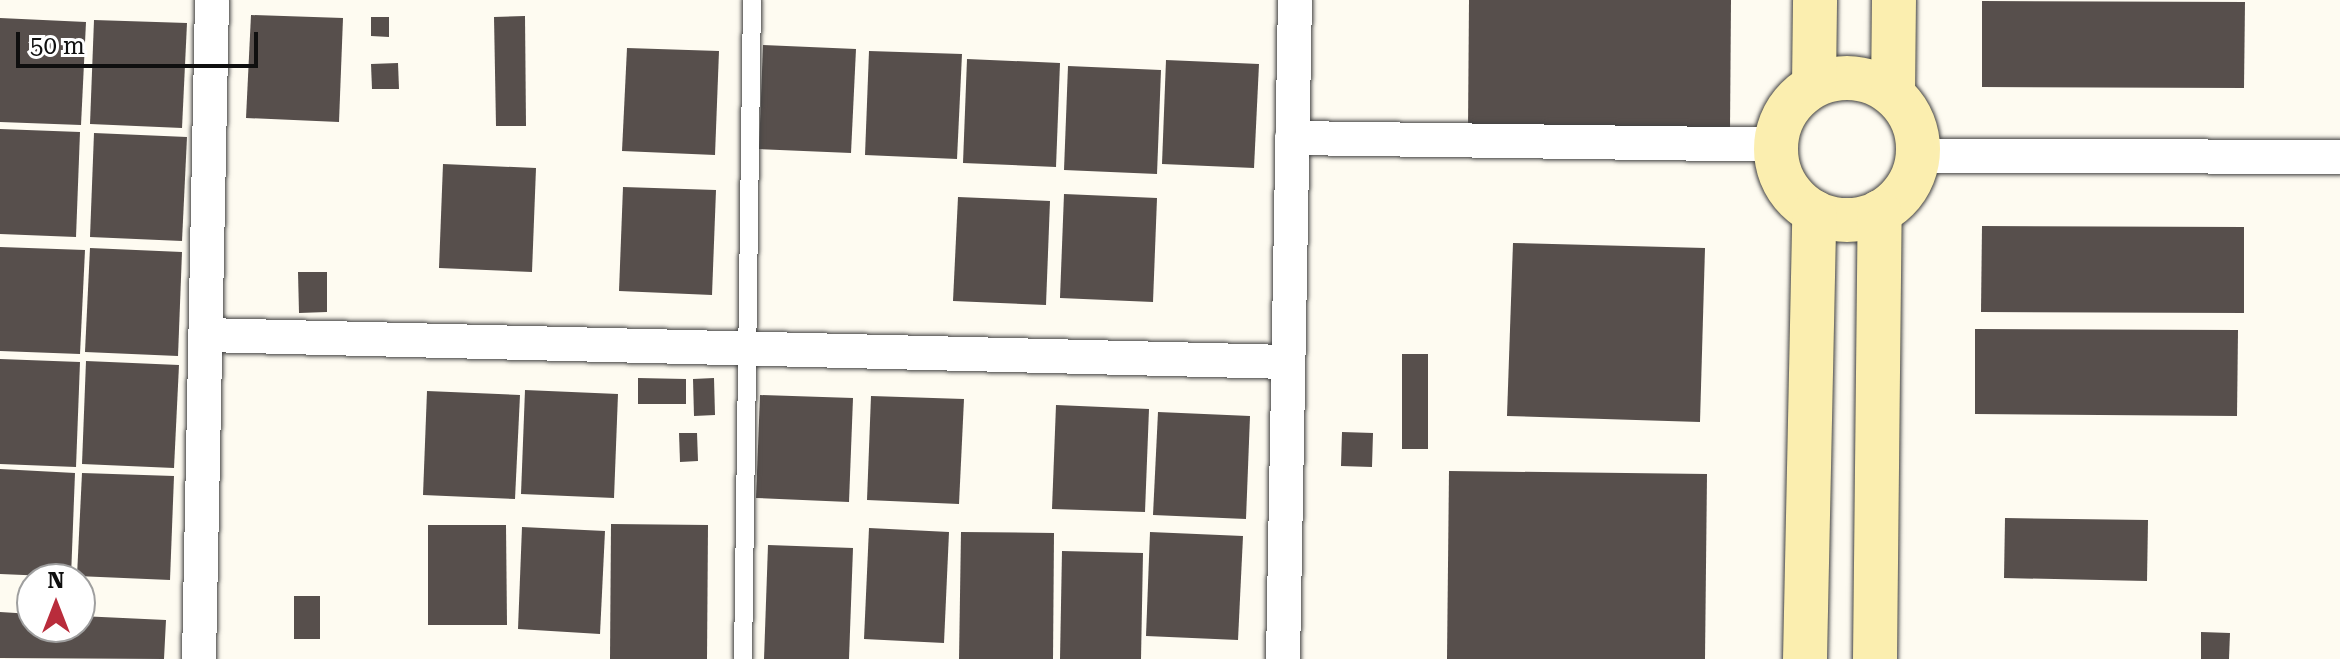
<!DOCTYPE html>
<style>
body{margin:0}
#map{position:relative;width:2340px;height:659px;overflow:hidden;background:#fefbf1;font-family:"Roboto Serif",serif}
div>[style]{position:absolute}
.building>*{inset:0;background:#574f4c}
.roads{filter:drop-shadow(0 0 2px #424242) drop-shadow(0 0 2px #424242)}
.lane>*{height:18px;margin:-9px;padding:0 9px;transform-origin:9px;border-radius:9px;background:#fff}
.street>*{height:34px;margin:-17px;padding:0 17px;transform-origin:17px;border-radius:17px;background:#fff}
.secondary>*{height:44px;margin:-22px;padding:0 22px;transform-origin:22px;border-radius:22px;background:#fbeeaf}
.secondary>.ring{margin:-22px;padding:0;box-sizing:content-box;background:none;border:44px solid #fbeeaf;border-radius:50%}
span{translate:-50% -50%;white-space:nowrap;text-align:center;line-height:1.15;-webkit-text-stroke:8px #fff;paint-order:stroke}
.north{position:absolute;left:16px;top:563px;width:80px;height:80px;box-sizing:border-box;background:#fff;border:2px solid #9f9f9f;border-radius:50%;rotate:0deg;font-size:22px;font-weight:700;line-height:32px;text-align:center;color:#0f0f0f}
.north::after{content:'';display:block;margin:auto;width:28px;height:36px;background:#b92c3b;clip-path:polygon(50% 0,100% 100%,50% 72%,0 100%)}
.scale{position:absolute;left:16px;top:32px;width:242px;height:36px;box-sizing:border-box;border:4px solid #0f0f0f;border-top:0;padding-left:10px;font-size:24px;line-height:28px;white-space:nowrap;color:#0f0f0f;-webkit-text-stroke:6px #fff;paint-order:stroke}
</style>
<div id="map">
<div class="building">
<div style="clip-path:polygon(1469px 0,1731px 0,1730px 130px,1468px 128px)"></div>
<div style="clip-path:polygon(1982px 1px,2245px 2px,2244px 88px,1982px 87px)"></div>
<div style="clip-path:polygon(251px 15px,343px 18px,339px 122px,246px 118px)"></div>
<div style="clip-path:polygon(525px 16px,526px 126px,496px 126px,494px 17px)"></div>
<div style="clip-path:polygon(371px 17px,389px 17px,389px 37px,371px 36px)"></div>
<div style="clip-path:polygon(0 18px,86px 22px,81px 125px,0 122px)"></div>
<div style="clip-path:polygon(94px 20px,187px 23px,182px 128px,90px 124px)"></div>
<div style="clip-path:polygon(763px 45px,856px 49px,851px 153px,759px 149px)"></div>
<div style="clip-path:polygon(627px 48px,719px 51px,715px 155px,622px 151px)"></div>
<div style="clip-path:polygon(869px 51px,962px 54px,957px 159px,865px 155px)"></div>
<div style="clip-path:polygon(967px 59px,1060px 63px,1056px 167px,963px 163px)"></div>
<div style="clip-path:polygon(1166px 60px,1259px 64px,1254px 168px,1162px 164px)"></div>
<div style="clip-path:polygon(398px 63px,399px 89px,372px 89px,371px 64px)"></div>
<div style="clip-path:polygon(1068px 66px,1161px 70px,1157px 174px,1064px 170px)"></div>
<div style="clip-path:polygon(0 129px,80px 132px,76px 237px,0 234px)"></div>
<div style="clip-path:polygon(94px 133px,187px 137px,182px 241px,90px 237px)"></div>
<div style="clip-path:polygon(443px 164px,536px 168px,532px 272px,439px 268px)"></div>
<div style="clip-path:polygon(623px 187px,716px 190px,712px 295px,619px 291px)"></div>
<div style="clip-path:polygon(1064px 194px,1157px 198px,1153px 302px,1060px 298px)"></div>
<div style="clip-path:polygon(958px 197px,1050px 201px,1046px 305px,953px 301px)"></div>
<div style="clip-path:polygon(1982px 226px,2244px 227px,2244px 313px,1981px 312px)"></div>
<div style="clip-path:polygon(1513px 243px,1705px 248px,1700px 422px,1507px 416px)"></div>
<div style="clip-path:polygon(0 247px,85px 250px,80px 354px,0 351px)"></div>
<div style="clip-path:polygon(90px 248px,182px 252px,178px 356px,85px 352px)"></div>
<div style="clip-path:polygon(298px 272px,327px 272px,327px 312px,299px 313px)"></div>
<div style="clip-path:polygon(1975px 329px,2238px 330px,2237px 416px,1975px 414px)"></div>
<div style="clip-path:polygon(1402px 354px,1428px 354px,1428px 449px,1402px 449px)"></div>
<div style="clip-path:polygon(0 359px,80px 362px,76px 467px,0 464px)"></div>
<div style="clip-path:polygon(86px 361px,179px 365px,174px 468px,82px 464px)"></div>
<div style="clip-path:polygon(638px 378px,686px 379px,686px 404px,638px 404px)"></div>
<div style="clip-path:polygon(714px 378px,715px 415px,694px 416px,693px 379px)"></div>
<div style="clip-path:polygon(525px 390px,618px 394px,614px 498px,521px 494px)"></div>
<div style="clip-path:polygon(427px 391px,520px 395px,515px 499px,423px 495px)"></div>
<div style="clip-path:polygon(760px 395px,853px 398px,849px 502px,756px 498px)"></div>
<div style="clip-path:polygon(871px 396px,964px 399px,959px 504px,867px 500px)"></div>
<div style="clip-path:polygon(1056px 405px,1149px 409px,1145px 512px,1052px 509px)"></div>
<div style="clip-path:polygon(1158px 412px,1250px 416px,1246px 519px,1153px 515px)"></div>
<div style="clip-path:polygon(1342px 432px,1373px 433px,1372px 467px,1341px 466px)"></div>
<div style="clip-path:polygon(679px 433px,697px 433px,698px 461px,680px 462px)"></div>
<div style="clip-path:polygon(0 469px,75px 473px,71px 577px,0 574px)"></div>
<div style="clip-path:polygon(1449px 471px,1707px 474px,1705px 659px,1447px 659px)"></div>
<div style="clip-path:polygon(82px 473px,174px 476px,170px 580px,77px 576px)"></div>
<div style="clip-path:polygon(2005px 518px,2148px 520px,2147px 581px,2004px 578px)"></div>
<div style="clip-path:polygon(611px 524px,708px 525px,707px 659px,610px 659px)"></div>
<div style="clip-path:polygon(428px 525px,506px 525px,507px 625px,428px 625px)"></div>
<div style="clip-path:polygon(522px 527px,605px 531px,600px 634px,518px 629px)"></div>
<div style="clip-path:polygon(869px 528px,949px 532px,944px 643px,864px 639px)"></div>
<div style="clip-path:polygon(961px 532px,1054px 533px,1053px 659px,959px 659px)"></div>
<div style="clip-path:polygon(1150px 532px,1243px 536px,1238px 640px,1146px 636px)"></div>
<div style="clip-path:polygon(768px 545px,853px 548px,849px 659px,764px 659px)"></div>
<div style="clip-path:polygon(1062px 551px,1143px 553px,1141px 659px,1060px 659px)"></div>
<div style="clip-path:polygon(294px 596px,320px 596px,320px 639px,294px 639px)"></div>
<div style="clip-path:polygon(0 612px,32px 614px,32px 627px,80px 627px,80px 616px,166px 620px,164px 659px,0 658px)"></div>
<div style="clip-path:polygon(2201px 632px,2230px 633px,2229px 659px,2201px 659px)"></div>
</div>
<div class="roads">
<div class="lane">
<div style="left:743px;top:659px;width:659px;rotate:-89.22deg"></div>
</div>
<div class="street">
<div style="left:1292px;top:138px;width:483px;rotate:0.8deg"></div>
<div style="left:1918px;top:156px;width:422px;rotate:0.1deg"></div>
<div style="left:206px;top:335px;width:1082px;rotate:1.43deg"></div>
<div style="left:199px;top:659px;width:659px;rotate:-88.87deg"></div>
<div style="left:1283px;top:659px;width:659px;rotate:-88.96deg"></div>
</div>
<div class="secondary">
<div class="ring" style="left:1776px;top:78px;width:98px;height:98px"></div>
<div style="left:1814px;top:85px;width:85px;rotate:-89.3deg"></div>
<div style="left:1893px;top:94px;width:94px;rotate:-89.4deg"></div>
<div style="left:1805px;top:659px;width:447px;rotate:-88.8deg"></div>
<div style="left:1875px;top:659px;width:447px;rotate:-89.4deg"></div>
</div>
</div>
<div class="north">N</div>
<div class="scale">50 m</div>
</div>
